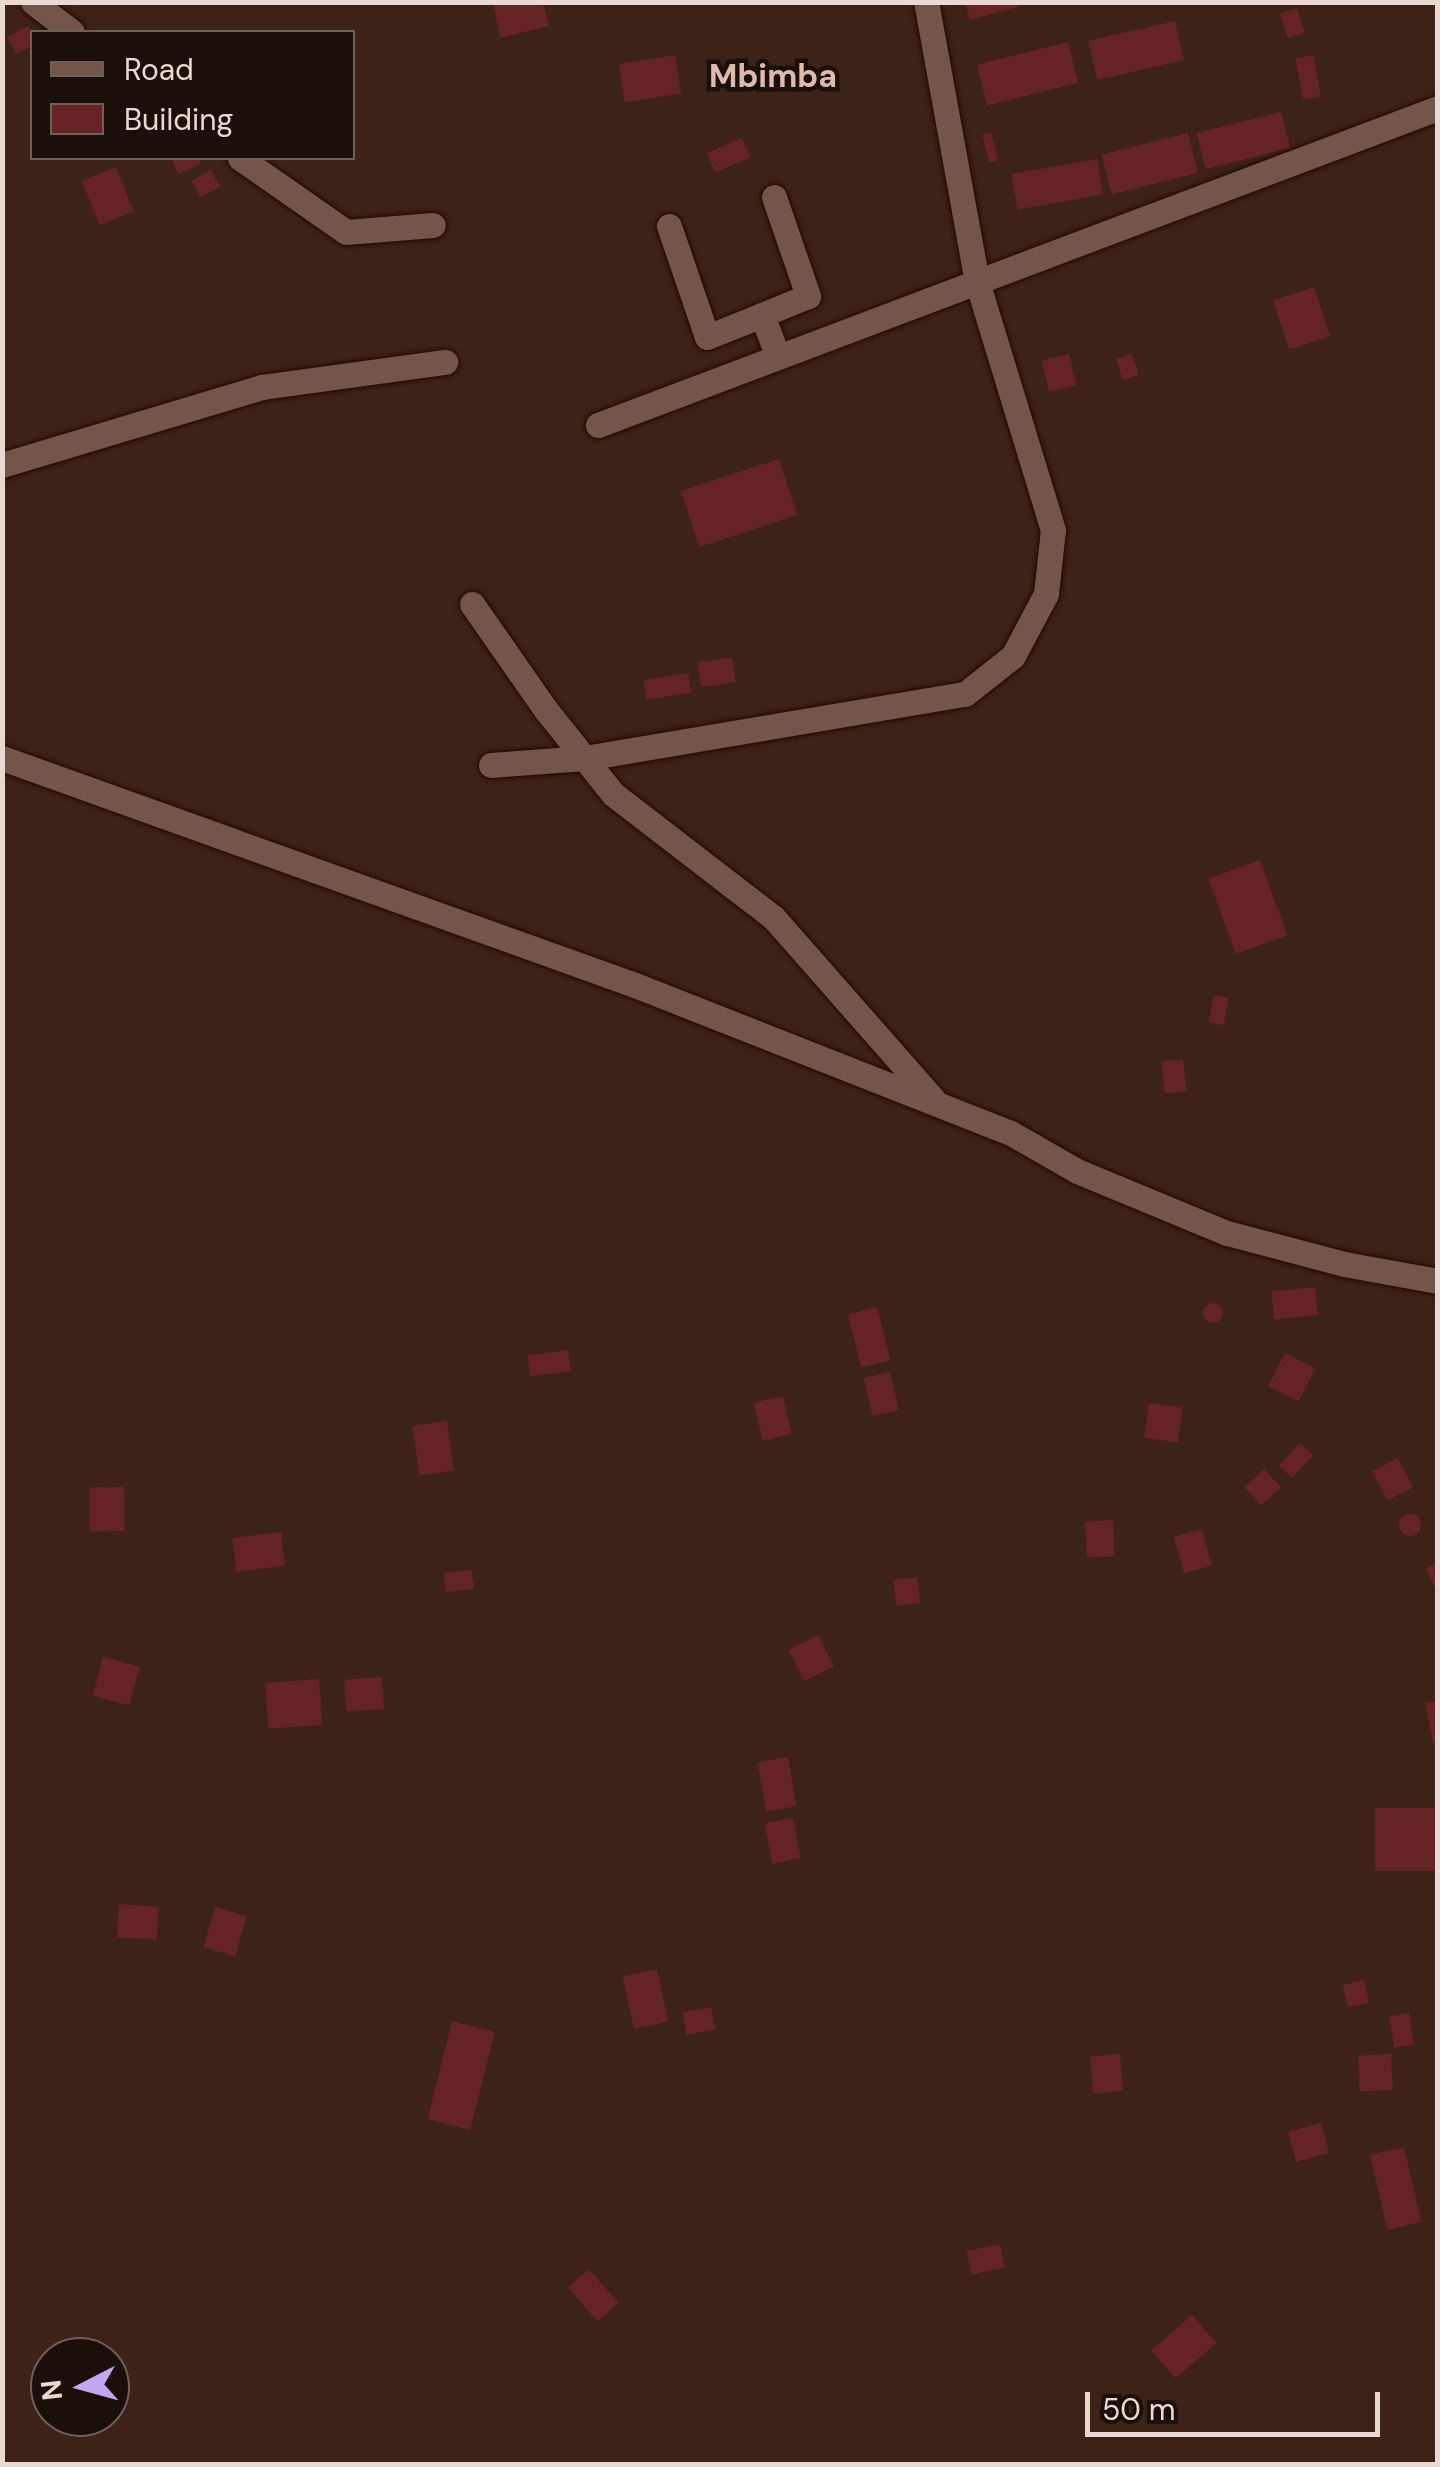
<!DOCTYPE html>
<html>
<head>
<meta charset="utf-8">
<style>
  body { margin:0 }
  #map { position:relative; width:1440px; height:2467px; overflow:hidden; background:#3c2217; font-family:"DM Sans",sans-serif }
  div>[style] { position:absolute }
  .building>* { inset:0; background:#662325; transform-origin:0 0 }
  .round { border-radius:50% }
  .roads { filter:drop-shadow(0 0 2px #220a03) drop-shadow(0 0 2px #220a03) }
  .minor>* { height:25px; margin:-12.5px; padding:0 12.5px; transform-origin:12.5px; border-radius:12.5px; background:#745549 }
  span { translate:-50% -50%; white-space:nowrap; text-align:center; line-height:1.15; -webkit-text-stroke:9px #1b0f0a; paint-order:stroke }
  .neighbourhood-label { font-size:32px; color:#debaad; font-weight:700 }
  .frame { position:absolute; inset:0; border:5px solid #ebd8d1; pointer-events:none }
  .legend { position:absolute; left:30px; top:30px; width:325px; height:130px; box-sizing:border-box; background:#1b0f0a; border:2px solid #6e5f5a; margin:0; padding:12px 18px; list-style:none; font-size:30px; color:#ebd8d1 }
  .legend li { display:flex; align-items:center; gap:20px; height:50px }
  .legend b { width:50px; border:2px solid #6e5f5a }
  .north { position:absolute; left:30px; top:2337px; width:100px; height:100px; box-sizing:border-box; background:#1b0f0a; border:2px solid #6e5f5a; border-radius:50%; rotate:264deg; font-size:28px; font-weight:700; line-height:40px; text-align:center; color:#ebd8d1 }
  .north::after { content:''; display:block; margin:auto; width:35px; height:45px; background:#c4a7f1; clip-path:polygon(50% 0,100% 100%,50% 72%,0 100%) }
  .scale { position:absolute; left:1085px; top:2392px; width:295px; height:45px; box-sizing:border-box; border:5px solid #ebd8d1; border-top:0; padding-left:12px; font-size:30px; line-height:35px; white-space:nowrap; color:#ebd8d1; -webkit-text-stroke:8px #1b0f0a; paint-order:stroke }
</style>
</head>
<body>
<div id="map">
  <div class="building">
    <i style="clip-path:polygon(543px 2px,549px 26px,500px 38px,493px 3px)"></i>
    <i style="clip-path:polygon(965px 2px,1016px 2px,1018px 7px,970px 20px)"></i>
    <i style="left:1297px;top:8px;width:26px;height:18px;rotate:72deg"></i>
    <i style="left:1175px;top:21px;width:40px;height:89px;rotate:77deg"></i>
    <i style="clip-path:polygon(29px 26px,32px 46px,16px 54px,7px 37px)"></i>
    <i style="left:1068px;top:42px;width:42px;height:94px;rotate:76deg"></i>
    <i style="left:675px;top:55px;width:39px;height:57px;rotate:81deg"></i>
    <i style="left:1313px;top:55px;width:42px;height:18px;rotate:79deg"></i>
    <i style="left:1281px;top:112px;width:37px;height:87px;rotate:76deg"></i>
    <i style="left:991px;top:132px;width:29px;height:9px;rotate:76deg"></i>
    <i style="left:1188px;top:133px;width:41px;height:89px;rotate:76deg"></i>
    <i style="left:742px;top:138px;width:21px;height:38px;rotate:67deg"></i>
    <i style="clip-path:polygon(172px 158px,198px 158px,201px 164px,178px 174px)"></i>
    <i style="left:1097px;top:159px;width:36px;height:87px;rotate:80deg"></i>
    <i style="left:116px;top:167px;width:48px;height:37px;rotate:68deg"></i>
    <i style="left:211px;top:170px;width:19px;height:22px;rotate:62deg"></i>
    <i style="left:1314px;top:287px;width:52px;height:43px;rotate:72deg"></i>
    <i style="left:1069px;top:354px;width:32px;height:28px;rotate:77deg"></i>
    <i style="left:1132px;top:354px;width:22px;height:17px;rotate:72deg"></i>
    <i style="left:779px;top:459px;width:59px;height:103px;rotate:72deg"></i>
    <i style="left:732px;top:657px;width:25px;height:35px;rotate:81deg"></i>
    <i style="left:688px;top:673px;width:20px;height:45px;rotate:81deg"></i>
    <i style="left:1260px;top:860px;width:80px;height:55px;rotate:70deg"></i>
    <i style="left:1214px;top:995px;width:15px;height:28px;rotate:11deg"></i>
    <i style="left:1183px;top:1059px;width:32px;height:22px;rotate:83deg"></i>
    <i style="left:1315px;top:1287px;width:28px;height:44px;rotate:84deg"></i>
    <i class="round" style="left:1203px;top:1303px;width:20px;height:20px"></i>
    <i style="left:877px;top:1307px;width:55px;height:30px;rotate:76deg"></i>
    <i style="left:568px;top:1350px;width:21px;height:41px;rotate:82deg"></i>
    <i style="left:1285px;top:1353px;width:34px;height:37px;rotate:27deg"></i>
    <i style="left:890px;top:1372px;width:39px;height:27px;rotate:77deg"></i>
    <i style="left:783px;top:1396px;width:39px;height:30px;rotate:77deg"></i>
    <i style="left:1149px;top:1403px;width:34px;height:35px;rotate:8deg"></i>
    <i style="left:447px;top:1421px;width:50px;height:35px;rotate:82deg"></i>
    <i style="left:1300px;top:1443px;width:18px;height:31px;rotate:43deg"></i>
    <i style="left:1398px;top:1458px;width:33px;height:29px;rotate:63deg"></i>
    <i style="left:1264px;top:1469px;width:25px;height:27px;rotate:47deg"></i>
    <i style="left:124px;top:1487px;width:44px;height:35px;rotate:89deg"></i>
    <i class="round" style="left:1399px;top:1514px;width:22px;height:22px"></i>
    <i style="left:1113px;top:1520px;width:36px;height:28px;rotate:87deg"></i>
    <i style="left:1202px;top:1529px;width:38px;height:29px;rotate:75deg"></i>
    <i style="left:281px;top:1532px;width:34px;height:49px;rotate:83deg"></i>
    <i style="clip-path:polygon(1438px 1563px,1438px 1595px,1426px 1568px)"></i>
    <i style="left:472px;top:1570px;width:19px;height:28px;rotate:84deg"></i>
    <i style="left:917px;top:1577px;width:26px;height:24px;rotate:83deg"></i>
    <i style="left:818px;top:1635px;width:35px;height:33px;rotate:63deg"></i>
    <i style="left:103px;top:1657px;width:38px;height:40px;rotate:15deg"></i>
    <i style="left:382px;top:1677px;width:32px;height:38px;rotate:86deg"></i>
    <i style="left:319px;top:1679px;width:46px;height:54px;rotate:86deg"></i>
    <i style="clip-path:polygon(1438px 1701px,1438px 1742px,1433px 1743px,1425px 1703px)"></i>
    <i style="left:788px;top:1757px;width:50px;height:31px;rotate:80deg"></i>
    <i style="left:1438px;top:1808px;width:63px;height:63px;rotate:90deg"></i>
    <i style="left:793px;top:1818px;width:41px;height:29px;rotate:79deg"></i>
    <i style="left:119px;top:1904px;width:40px;height:33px;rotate:4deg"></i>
    <i style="left:215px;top:1907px;width:33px;height:42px;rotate:16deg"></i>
    <i style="left:657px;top:1969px;width:54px;height:35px;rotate:78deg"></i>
    <i style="left:1364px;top:1980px;width:23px;height:22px;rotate:77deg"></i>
    <i style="left:711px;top:2007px;width:23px;height:29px;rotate:80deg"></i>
    <i style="left:1409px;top:2013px;width:32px;height:20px;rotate:81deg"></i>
    <i style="left:452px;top:2021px;width:44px;height:101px;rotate:14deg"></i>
    <i style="left:1120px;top:2054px;width:37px;height:30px;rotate:85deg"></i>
    <i style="left:1391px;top:2054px;width:36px;height:33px;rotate:87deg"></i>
    <i style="left:1321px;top:2123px;width:31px;height:34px;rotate:75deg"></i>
    <i style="left:1404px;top:2147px;width:77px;height:35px;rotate:77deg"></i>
    <i style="left:1000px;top:2244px;width:24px;height:34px;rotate:78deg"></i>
    <i style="left:589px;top:2269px;width:45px;height:28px;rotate:49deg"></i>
    <i style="left:1192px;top:2315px;width:37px;height:54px;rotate:49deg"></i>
  </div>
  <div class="roads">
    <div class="minor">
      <i style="left:33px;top:2px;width:49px;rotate:37.6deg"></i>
      <i style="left:240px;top:158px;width:129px;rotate:34.9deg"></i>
      <i style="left:346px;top:232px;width:87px;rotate:-4.6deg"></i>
      <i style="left:774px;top:197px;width:105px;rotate:71deg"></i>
      <i style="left:808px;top:296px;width:50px;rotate:157.6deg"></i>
      <i style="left:762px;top:315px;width:45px;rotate:69.1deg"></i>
      <i style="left:669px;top:226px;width:117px;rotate:71.1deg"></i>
      <i style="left:707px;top:337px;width:59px;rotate:-21.8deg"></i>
      <i style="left:598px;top:425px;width:898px;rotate:-20.68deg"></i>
      <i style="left:2px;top:465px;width:271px;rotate:-16.7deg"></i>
      <i style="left:262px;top:387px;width:185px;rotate:-7.8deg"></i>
      <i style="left:472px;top:604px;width:129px;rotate:55.1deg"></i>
      <i style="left:546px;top:710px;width:107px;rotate:51.4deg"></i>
      <i style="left:613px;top:794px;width:202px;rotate:37.6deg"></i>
      <i style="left:773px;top:917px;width:244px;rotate:48.7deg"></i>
      <i style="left:2px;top:758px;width:672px;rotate:19.73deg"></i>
      <i style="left:635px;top:985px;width:402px;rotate:21.5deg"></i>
      <i style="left:1009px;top:1132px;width:78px;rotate:29.8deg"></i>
      <i style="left:1077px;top:1171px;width:162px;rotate:22.5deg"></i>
      <i style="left:1227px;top:1233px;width:121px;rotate:14.8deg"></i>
      <i style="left:1344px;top:1264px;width:96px;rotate:10.3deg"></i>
      <i style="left:491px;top:765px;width:94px;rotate:-4.3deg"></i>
      <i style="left:585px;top:758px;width:385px;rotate:-9.6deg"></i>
      <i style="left:965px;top:694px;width:61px;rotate:-38.4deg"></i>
      <i style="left:1013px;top:656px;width:70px;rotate:-62deg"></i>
      <i style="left:1046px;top:594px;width:64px;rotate:-83.8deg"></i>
      <i style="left:1053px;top:530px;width:259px;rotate:-107deg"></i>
      <i style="left:977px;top:282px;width:285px;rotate:-100.3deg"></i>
    </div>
  </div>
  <div class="neighbourhood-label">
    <span style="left:773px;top:76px">Mbimba</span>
  </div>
  <div class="frame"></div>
  <ul class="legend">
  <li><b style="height:12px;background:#745549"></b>Road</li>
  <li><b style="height:28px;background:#662325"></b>Building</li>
  </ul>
  <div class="north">N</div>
  <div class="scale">50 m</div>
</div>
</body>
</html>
